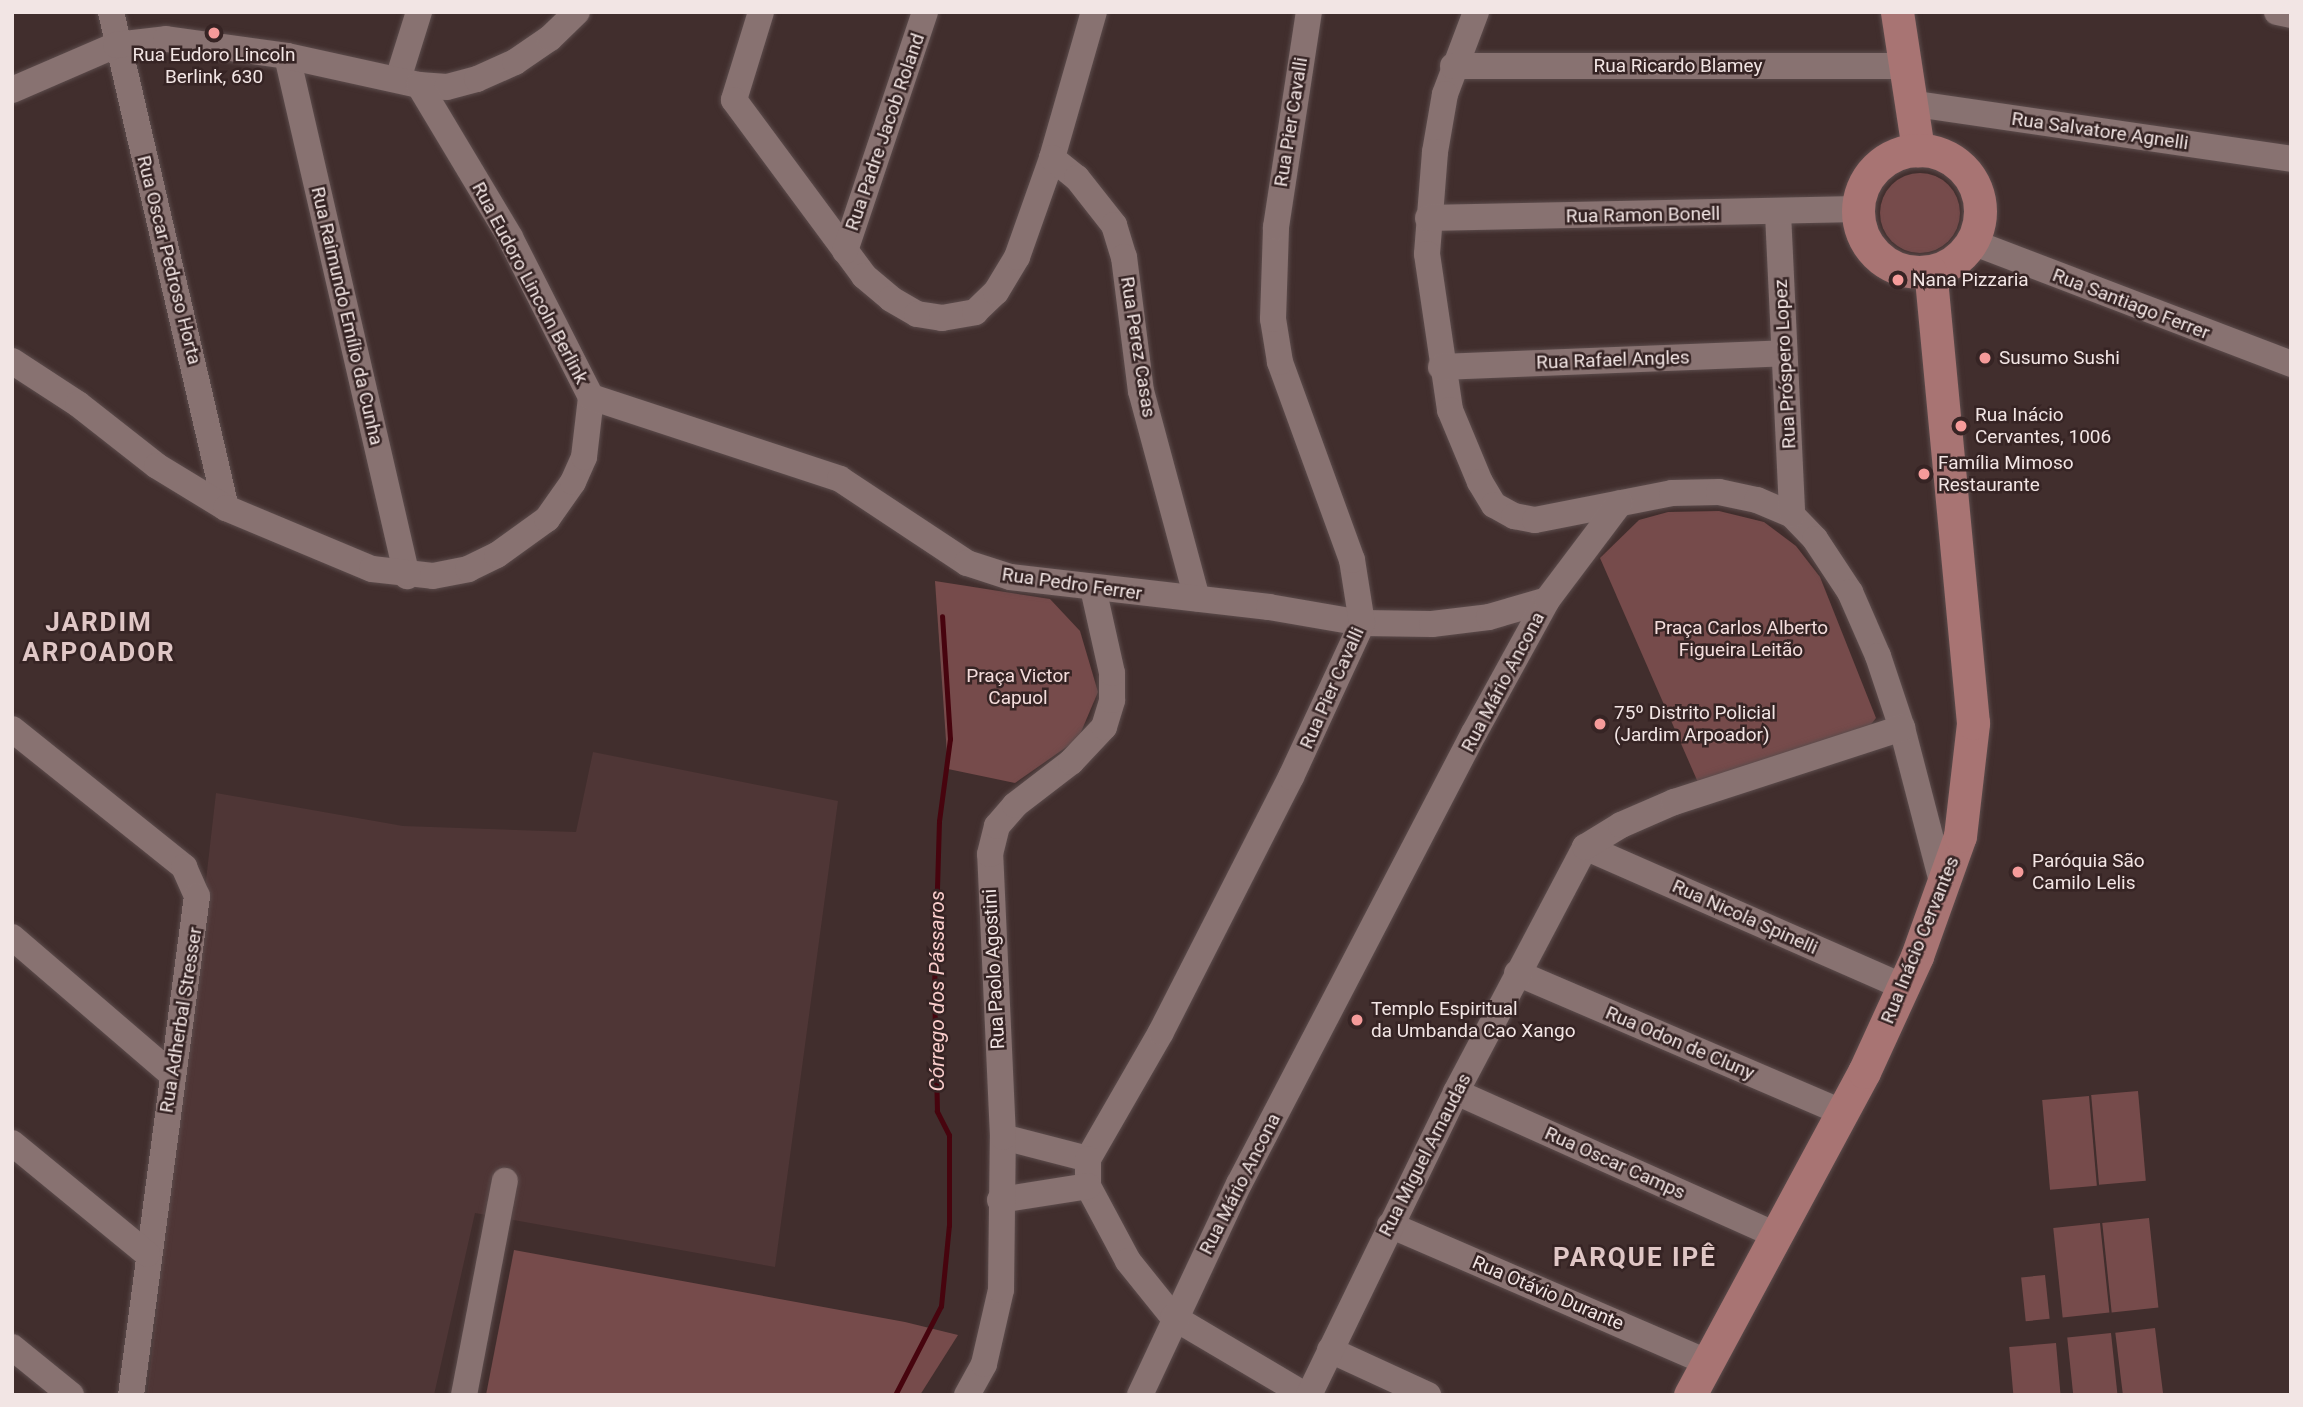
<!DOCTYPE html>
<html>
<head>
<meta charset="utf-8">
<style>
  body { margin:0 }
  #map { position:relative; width:2303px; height:1407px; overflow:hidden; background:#412e2d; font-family:Roboto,sans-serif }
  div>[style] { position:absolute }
  .built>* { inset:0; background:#4f3636 }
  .green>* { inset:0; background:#764b4b; transform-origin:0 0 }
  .round { border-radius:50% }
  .stream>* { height:5px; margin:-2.5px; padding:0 2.5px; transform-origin:2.5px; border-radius:2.5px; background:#47040e }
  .roads { filter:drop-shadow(0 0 2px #5c4c4c) drop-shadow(0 0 2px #5c4c4c) }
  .minor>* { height:26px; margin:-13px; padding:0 13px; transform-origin:13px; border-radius:13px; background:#887271 }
  .major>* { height:33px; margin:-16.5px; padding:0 16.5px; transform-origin:16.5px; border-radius:16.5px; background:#a87473 }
  .major>.ring { margin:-16.5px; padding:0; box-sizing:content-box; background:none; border:33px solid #a87473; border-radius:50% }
  .dots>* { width:19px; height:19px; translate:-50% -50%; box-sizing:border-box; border:4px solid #362424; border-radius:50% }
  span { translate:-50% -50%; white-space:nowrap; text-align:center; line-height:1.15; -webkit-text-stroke:5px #362424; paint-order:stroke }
  .poi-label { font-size:19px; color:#f2e5e4 }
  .left { translate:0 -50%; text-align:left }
  .street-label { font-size:19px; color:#f2e5e4 }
  .park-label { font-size:19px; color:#f4dddc }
  .water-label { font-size:21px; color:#facecc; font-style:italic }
  .district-label { font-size:26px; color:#e0c7c6; font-weight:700; letter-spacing:2px }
  .frame { position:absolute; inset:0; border:14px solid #f2e5e4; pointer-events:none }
</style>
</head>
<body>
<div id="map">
  <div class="built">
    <i style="clip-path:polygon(593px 752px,838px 801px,775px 1267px,475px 1213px,434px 1395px,147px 1395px,216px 793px,403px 826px,576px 832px)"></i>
  </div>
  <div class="green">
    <i class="round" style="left:1880px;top:173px;width:80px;height:80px"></i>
    <i style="clip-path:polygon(1719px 511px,1764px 522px,1796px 546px,1820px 577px,1876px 718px,1865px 732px,1700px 787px,1600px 558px,1639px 520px,1668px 512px)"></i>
    <i style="clip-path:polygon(935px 581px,1050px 599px,1080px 631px,1098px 692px,1078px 739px,1015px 783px,948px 769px)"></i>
    <i style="left:2138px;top:1091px;width:90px;height:47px;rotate:85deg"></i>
    <i style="left:2089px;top:1096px;width:90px;height:47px;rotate:85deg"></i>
    <i style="left:2149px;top:1218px;width:90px;height:47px;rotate:84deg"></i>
    <i style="left:2100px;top:1223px;width:90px;height:47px;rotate:84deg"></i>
    <i style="clip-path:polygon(514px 1250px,905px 1322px,958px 1335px,920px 1395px,486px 1395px)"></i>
    <i style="left:2045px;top:1275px;width:44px;height:24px;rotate:84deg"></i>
    <i style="left:2155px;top:1328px;width:67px;height:40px;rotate:83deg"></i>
    <i style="left:2111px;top:1333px;width:62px;height:44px;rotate:84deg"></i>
    <i style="left:2056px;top:1343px;width:52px;height:47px;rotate:85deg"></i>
  </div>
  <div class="stream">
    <i style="left:895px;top:1395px;width:100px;rotate:-62.7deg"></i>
    <i style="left:941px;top:1306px;width:81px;rotate:-84.4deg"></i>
    <i style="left:949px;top:1225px;width:90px;rotate:-90deg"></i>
    <i style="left:949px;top:1135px;width:27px;rotate:-117deg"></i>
    <i style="left:937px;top:1111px;width:122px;rotate:-91.4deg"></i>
    <i style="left:934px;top:989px;width:168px;rotate:-88.3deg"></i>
    <i style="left:939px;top:821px;width:83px;rotate:-82.4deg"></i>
    <i style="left:950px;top:739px;width:123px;rotate:-93.7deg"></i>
  </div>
  <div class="roads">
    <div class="minor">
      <i style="left:111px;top:12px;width:509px;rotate:76.95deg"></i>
      <i style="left:761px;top:12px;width:92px;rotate:107.1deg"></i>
      <i style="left:734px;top:100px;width:219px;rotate:53.5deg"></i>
      <i style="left:864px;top:276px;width:35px;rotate:40deg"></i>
      <i style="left:891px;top:299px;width:30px;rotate:30deg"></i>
      <i style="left:917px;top:314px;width:25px;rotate:9deg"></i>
      <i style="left:942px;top:318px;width:34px;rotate:-10deg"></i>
      <i style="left:975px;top:312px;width:29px;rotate:-44deg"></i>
      <i style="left:996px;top:292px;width:41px;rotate:-59deg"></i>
      <i style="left:1017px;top:257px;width:105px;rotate:-70.5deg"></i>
      <i style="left:1052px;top:158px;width:152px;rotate:-74deg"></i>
      <i style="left:1476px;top:12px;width:88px;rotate:110.7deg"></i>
      <i style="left:1445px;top:94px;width:59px;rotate:99.8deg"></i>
      <i style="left:1435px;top:152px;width:102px;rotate:94.5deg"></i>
      <i style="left:1427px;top:254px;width:158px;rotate:81.6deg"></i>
      <i style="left:1450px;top:410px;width:78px;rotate:67.4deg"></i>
      <i style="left:1480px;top:482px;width:27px;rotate:59deg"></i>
      <i style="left:1494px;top:505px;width:23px;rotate:29deg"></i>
      <i style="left:1514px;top:516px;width:21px;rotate:11deg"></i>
      <i style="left:1535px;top:520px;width:140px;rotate:-11.1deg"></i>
      <i style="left:1672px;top:493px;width:47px;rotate:-1.2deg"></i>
      <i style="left:1719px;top:492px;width:39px;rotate:12deg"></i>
      <i style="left:1757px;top:500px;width:38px;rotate:23deg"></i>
      <i style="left:1792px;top:515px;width:33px;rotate:46deg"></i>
      <i style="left:1815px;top:539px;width:64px;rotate:56.6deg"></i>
      <i style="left:1850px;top:592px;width:70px;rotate:66.4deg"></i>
      <i style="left:1878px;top:656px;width:76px;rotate:71.6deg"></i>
      <i style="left:1902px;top:728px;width:166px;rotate:75.4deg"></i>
      <i style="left:2277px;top:12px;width:14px;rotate:12deg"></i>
      <i style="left:287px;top:56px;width:534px;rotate:77.01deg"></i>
      <i style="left:1453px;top:66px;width:450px"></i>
      <i style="left:398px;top:79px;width:70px;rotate:-72.6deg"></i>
      <i style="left:12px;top:90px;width:113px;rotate:-23.4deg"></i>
      <i style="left:116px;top:45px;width:50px;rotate:-6.8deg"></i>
      <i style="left:166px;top:39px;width:122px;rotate:8deg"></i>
      <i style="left:287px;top:56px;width:135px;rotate:12.4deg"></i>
      <i style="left:419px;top:85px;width:28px;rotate:4deg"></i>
      <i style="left:447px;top:87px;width:31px;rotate:-15deg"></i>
      <i style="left:477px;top:79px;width:42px;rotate:-24.1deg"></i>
      <i style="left:515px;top:62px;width:42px;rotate:-34.4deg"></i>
      <i style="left:550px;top:38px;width:37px;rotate:-44deg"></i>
      <i style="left:1909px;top:103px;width:386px;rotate:8.3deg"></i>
      <i style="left:1052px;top:158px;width:32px;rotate:39deg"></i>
      <i style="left:1077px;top:178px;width:60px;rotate:51.8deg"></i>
      <i style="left:1114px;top:225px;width:34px;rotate:73deg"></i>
      <i style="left:1124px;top:257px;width:135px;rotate:82.8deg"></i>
      <i style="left:1141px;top:391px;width:215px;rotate:74.9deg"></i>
      <i style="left:1778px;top:213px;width:302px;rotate:87.3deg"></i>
      <i style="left:1428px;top:218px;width:429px;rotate:-1.2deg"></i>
      <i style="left:1972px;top:242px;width:342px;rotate:20.9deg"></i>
      <i style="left:845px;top:251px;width:252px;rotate:-71.5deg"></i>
      <i style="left:12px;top:361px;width:79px;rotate:33.1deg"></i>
      <i style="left:78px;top:404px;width:100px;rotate:38.1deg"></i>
      <i style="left:157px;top:466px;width:81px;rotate:31.3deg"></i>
      <i style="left:226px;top:508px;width:158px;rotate:22.7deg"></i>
      <i style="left:372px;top:569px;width:61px;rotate:6.5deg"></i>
      <i style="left:433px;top:576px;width:36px;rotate:-11deg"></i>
      <i style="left:468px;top:569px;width:32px;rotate:-26deg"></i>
      <i style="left:497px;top:555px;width:62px;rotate:-35.8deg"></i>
      <i style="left:547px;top:519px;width:45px;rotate:-54.9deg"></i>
      <i style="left:573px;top:482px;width:27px;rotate:-66deg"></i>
      <i style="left:584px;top:457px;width:60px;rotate:-83.3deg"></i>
      <i style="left:591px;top:397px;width:179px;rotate:-116.9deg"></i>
      <i style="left:510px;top:237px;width:177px;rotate:-120.9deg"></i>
      <i style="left:1441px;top:367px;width:343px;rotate:-2.3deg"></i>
      <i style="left:591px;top:397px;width:262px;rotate:18.2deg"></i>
      <i style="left:840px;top:479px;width:152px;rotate:33.5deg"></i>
      <i style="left:967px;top:563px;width:45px;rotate:18deg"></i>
      <i style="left:1010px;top:577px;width:261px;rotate:6.6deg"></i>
      <i style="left:1269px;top:607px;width:94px;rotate:9.8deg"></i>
      <i style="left:1362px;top:623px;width:70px;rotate:0.8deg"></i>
      <i style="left:1432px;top:624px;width:57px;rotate:-7deg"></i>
      <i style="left:1489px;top:617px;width:60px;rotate:-16.3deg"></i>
      <i style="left:12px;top:729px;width:221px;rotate:38.7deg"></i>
      <i style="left:184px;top:867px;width:32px;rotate:66deg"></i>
      <i style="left:197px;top:896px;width:503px;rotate:97.53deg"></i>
      <i style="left:1585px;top:847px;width:348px;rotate:23.7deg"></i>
      <i style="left:12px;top:937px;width:210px;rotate:40.7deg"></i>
      <i style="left:1517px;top:973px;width:356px;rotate:23.2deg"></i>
      <i style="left:1456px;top:1092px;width:347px;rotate:24.1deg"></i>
      <i style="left:1003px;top:1137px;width:88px;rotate:14.5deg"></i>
      <i style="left:12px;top:1143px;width:175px;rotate:39.4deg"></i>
      <i style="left:1088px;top:1159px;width:146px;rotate:-60.1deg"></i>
      <i style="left:1161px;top:1032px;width:286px;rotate:-63deg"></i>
      <i style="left:1291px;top:777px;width:170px;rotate:-65.2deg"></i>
      <i style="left:1362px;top:623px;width:64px;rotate:-99deg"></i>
      <i style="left:1352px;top:560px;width:211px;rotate:-110deg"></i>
      <i style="left:1280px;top:362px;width:44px;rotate:-99.2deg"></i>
      <i style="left:1273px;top:319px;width:92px;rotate:-88.1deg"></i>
      <i style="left:1276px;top:227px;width:218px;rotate:-81.3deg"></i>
      <i style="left:1088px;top:1159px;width:27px;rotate:90deg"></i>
      <i style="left:1088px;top:1186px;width:85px;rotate:61.9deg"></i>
      <i style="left:1128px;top:1261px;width:72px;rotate:51.2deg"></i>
      <i style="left:1173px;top:1317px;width:153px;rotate:30.6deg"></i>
      <i style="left:1000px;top:1200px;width:89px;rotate:-9deg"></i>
      <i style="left:1390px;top:1225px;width:345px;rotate:23.4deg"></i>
      <i style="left:12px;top:1347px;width:76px;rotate:39.1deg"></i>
      <i style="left:1330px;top:1350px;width:108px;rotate:24.7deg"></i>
      <i style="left:464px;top:1395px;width:218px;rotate:-79.2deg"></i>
      <i style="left:967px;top:1395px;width:35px;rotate:-61deg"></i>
      <i style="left:984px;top:1364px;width:76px;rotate:-77.1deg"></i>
      <i style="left:1001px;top:1290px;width:153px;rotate:-89.3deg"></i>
      <i style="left:1003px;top:1137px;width:283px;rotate:-92.6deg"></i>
      <i style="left:990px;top:854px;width:29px;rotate:-76deg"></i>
      <i style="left:997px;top:826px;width:28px;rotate:-49deg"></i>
      <i style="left:1015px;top:805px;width:71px;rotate:-37.5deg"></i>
      <i style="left:1071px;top:762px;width:48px;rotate:-46.7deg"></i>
      <i style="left:1104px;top:727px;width:28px;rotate:-73deg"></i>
      <i style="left:1112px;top:700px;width:27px;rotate:-90deg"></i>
      <i style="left:1112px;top:673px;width:87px;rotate:-102.6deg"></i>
      <i style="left:1140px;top:1395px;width:233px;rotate:-64.9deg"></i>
      <i style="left:1239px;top:1184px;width:509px;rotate:-62.48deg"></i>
      <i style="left:1474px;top:733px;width:152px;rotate:-61.2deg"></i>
      <i style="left:1547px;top:600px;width:121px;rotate:-53deg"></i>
      <i style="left:1309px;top:1395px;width:337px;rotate:-64.1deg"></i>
      <i style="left:1456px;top:1092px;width:277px;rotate:-62.2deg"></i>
      <i style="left:1585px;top:847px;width:42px;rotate:-31.4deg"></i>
      <i style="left:1621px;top:825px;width:58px;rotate:-23.5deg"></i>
      <i style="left:1674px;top:802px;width:240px;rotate:-18deg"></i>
    </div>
    <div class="major">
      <i style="left:1897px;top:12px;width:140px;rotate:81.3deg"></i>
      <i class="ring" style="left:1858px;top:150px;width:89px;height:89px"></i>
      <i style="left:1690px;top:1395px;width:367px;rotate:-61.7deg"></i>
      <i style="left:1864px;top:1072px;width:128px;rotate:-65.4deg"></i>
      <i style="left:1917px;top:956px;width:127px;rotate:-70.3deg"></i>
      <i style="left:1960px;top:836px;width:114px;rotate:-83.4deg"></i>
      <i style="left:1973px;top:723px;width:453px;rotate:-95.4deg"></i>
    </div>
  </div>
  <div class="dots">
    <i style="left:214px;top:33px;background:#f59b9a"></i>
    <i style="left:1898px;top:280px;background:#f59b9a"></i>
    <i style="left:1985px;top:358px;background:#f59b9a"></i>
    <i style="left:1961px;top:426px;background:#f59b9a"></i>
    <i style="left:1924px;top:474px;background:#f59b9a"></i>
    <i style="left:1600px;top:724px;background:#f59b9a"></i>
    <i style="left:2018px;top:872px;background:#f59b9a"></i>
    <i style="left:1357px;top:1020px;background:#f59b9a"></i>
  </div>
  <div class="poi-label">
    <span style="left:214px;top:66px">Rua Eudoro Lincoln<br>Berlink, 630</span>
    <span class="left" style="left:1912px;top:280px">Nana Pizzaria</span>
    <span class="left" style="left:1999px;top:358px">Susumo Sushi</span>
    <span class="left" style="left:1975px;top:426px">Rua Inácio<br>Cervantes, 1006</span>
    <span class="left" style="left:1938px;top:474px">Família Mimoso<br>Restaurante</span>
    <span class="left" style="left:1614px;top:724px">75º Distrito Policial<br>(Jardim Arpoador)</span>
    <span class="left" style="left:2032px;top:872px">Paróquia São<br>Camilo Lelis</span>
    <span class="left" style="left:1371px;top:1020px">Templo Espiritual<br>da Umbanda Cao Xango</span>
  </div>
  <div class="street-label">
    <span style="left:1678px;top:66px">Rua Ricardo Blamey</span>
    <span style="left:1291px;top:122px;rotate:-81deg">Rua Pier Cavalli</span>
    <span style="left:2100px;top:131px;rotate:8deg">Rua Salvatore Agnelli</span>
    <span style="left:885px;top:132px;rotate:-71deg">Rua Padre Jacob Roland</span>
    <span style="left:1643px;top:215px;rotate:-1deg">Rua Ramon Bonell</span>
    <span style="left:169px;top:260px;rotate:76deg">Rua Oscar Pedroso Horta</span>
    <span style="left:530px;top:283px;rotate:62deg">Rua Eudoro Lincoln Berlink</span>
    <span style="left:2131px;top:304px;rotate:21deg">Rua Santiago Ferrer</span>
    <span style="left:347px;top:316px;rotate:77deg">Rua Raimundo Emílio da Cunha</span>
    <span style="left:1138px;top:347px;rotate:81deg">Rua Perez Casas</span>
    <span style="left:1613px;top:360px;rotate:-2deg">Rua Rafael Angles</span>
    <span style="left:1785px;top:364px;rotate:-93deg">Rua Próspero Lopez</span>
    <span style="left:1072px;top:584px;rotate:8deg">Rua Pedro Ferrer</span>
    <span style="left:1503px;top:682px;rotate:-62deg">Rua Mário Ancona</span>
    <span style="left:1332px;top:688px;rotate:-66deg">Rua Pier Cavalli</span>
    <span style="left:1745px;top:917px;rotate:24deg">Rua Nicola Spinelli</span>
    <span style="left:1920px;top:940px;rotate:-68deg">Rua Inácio Cervantes</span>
    <span style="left:994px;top:969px;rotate:-93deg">Rua Paolo Agostini</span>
    <span style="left:181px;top:1020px;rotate:-81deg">Rua Adherbal Stresser</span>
    <span style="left:1680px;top:1043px;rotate:23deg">Rua Odon de Cluny</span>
    <span style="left:1425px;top:1155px;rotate:-63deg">Rua Miguel Arnaudas</span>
    <span style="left:1615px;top:1163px;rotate:24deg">Rua Oscar Camps</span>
    <span style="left:1240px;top:1184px;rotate:-63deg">Rua Mário Ancona</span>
    <span style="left:1548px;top:1293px;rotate:23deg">Rua Otávio Durante</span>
  </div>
  <div class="park-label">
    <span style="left:1741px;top:639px">Praça Carlos Alberto<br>Figueira Leitão</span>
    <span style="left:1018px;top:687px">Praça Victor<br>Capuol</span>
  </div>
  <div class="water-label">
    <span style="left:937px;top:991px;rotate:-90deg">Córrego dos Pássaros</span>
  </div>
  <div class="district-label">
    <span style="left:99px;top:638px">JARDIM<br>ARPOADOR</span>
    <span style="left:1635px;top:1258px">PARQUE IPÊ</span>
  </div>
  <div class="frame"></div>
</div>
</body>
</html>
